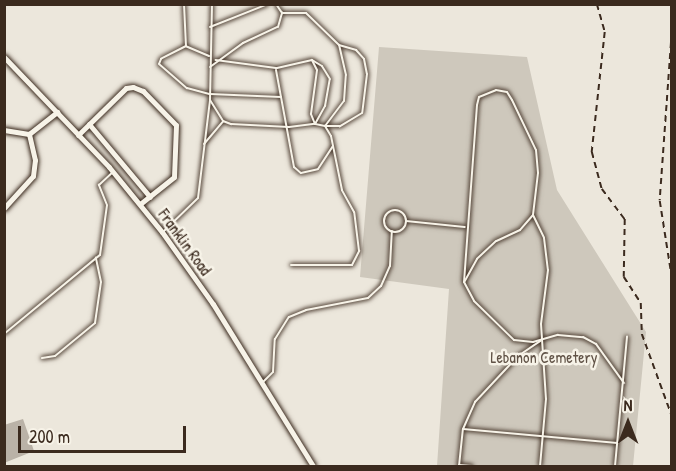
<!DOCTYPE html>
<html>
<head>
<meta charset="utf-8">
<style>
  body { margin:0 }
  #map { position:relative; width:676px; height:471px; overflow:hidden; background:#ece7dc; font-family:"Patrick Hand",sans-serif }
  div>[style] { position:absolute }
  .green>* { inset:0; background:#cec8bc }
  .building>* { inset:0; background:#bab2a7 }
  .path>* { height:1.5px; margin-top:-0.75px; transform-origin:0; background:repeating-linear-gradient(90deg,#3b2a1e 0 6px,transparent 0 10.5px) }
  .roads { filter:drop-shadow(0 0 2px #3b2a1e) drop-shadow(0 0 2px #3b2a1e) }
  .lane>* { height:2px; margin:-1px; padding:0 1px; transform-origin:1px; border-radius:1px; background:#f7f3e8 }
  .lane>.ring { margin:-1px; padding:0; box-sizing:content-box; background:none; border:2px solid #f7f3e8; border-radius:50% }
  .street>* { height:5px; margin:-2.5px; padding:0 2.5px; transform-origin:2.5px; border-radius:2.5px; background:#f7f3e8 }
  span { translate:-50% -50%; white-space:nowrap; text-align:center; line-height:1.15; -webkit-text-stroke:5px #f7f3e8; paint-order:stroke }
  .street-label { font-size:16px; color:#3b2a1e }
  .park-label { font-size:16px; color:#605246 }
  .frame { position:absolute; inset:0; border:6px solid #3b2a1e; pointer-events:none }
  .north { position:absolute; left:598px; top:393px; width:60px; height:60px; -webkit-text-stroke:4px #f7f3e8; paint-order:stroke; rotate:0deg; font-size:16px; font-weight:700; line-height:24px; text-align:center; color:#3b2a1e }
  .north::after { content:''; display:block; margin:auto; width:21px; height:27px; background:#3b2a1e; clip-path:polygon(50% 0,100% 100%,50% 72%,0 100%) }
  .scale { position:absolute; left:18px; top:426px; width:168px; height:27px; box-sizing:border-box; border:3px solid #3b2a1e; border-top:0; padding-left:8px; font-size:18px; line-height:21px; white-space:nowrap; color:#3b2a1e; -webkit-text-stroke:4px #f7f3e8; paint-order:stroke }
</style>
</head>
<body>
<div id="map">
  <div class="green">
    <i style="clip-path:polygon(379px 47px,527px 57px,557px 190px,646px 332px,633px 466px,437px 466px,449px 289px,360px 277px)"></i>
  </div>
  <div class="building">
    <i style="clip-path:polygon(23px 419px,34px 451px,4px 463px,4px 425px)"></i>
  </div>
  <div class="path">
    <i style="left:597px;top:4px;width:29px;rotate:74deg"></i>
    <i style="left:605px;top:32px;width:121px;rotate:96.2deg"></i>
    <i style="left:592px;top:152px;width:38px;rotate:75deg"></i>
    <i style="left:602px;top:189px;width:38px;rotate:53deg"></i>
    <i style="left:625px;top:219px;width:58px;rotate:91deg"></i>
    <i style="left:624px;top:277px;width:31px;rotate:57deg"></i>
    <i style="left:641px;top:303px;width:31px;rotate:88deg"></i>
    <i style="left:642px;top:334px;width:87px;rotate:69.9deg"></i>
    <i style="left:672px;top:32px;width:169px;rotate:94.1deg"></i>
    <i style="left:660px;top:201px;width:78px;rotate:81.1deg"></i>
  </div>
  <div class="roads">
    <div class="lane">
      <i style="left:184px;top:4px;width:42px;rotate:87.3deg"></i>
      <i style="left:276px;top:4px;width:11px;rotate:56deg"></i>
      <i style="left:282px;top:13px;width:24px"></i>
      <i style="left:306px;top:13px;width:46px;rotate:44.1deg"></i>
      <i style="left:339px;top:45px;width:18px;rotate:16deg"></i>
      <i style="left:356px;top:50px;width:12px;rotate:48deg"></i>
      <i style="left:364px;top:59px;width:15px;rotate:79deg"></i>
      <i style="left:367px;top:74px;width:39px;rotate:97deg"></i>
      <i style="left:362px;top:113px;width:26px;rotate:149deg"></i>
      <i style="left:340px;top:126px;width:15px;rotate:180deg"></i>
      <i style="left:210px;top:27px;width:62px;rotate:-21.6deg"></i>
      <i style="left:209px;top:56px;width:25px;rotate:-157deg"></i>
      <i style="left:186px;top:46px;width:28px;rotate:153deg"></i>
      <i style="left:161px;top:59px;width:5px;rotate:112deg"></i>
      <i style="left:159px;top:64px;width:37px;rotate:41deg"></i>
      <i style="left:187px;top:88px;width:24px;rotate:15deg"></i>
      <i style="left:210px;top:94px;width:71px;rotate:2.4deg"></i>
      <i style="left:210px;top:67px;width:41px;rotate:-36deg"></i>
      <i style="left:243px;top:43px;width:38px;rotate:-25deg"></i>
      <i style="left:278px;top:27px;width:15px;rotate:-74deg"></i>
      <i style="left:276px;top:70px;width:99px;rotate:79.5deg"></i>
      <i style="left:294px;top:167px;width:9px;rotate:41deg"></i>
      <i style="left:301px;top:173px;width:17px;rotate:-13deg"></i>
      <i style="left:318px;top:169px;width:27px;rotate:-57deg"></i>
      <i style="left:210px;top:100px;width:25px;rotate:58deg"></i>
      <i style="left:223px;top:121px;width:9px;rotate:21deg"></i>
      <i style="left:231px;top:124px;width:58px;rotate:3deg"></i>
      <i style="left:289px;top:127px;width:26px;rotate:-7deg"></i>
      <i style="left:315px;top:124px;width:21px;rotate:-61deg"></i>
      <i style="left:325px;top:106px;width:27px;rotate:-80deg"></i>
      <i style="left:330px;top:79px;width:15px;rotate:-122deg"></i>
      <i style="left:322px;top:66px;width:12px;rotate:-149deg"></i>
      <i style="left:312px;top:60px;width:37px;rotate:167deg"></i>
      <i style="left:276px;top:68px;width:61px;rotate:-172.4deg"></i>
      <i style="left:325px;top:126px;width:31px;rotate:-53deg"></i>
      <i style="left:344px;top:101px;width:26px;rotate:-86deg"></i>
      <i style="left:346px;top:75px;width:31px;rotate:-103deg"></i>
      <i style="left:204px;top:144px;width:30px;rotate:-50deg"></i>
      <i class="ring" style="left:384px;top:210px;width:20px;height:20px"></i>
      <i style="left:533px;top:215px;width:25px;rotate:64deg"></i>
      <i style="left:544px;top:238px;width:32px;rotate:83deg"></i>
      <i style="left:548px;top:270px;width:54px;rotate:97.4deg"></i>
      <i style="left:541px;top:324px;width:75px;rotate:86.2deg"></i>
      <i style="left:546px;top:399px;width:67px;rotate:95.1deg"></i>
      <i style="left:406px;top:221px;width:59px;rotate:5.8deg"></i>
      <i style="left:164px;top:231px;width:47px;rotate:-44.1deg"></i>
      <i style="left:198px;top:198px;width:99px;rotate:-83deg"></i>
      <i style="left:210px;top:100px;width:96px;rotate:-88.8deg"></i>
      <i style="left:291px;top:265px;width:61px"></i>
      <i style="left:352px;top:265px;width:16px;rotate:-63deg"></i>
      <i style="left:359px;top:251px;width:39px;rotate:-97deg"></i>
      <i style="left:354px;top:212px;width:25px;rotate:-119deg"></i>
      <i style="left:342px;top:190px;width:55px;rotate:-101.5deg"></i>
      <i style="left:331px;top:136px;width:12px;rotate:-121deg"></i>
      <i style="left:325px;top:126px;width:10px;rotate:-169deg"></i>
      <i style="left:315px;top:124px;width:11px;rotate:-112deg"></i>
      <i style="left:311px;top:114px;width:44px;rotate:-82.2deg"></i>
      <i style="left:317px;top:70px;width:11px;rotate:-117deg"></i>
      <i style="left:464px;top:282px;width:177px;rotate:-85.8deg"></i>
      <i style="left:477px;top:105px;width:8px;rotate:-76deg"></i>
      <i style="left:479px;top:97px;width:18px;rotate:-22deg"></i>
      <i style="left:496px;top:90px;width:11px;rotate:10deg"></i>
      <i style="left:507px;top:92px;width:9px;rotate:58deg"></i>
      <i style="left:512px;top:100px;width:55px;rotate:64.4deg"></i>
      <i style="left:536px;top:150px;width:23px;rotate:85deg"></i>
      <i style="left:538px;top:173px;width:42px;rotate:96.8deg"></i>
      <i style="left:533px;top:215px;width:20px;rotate:131deg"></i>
      <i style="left:520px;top:230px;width:26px;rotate:155deg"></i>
      <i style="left:496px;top:241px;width:26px;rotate:137deg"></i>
      <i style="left:477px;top:259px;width:26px;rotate:119deg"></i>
      <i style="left:464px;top:282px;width:21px;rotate:62deg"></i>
      <i style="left:474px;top:301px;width:56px;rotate:44.3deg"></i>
      <i style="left:514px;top:340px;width:19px;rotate:6deg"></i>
      <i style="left:533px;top:342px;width:26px;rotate:-16deg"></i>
      <i style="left:558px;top:335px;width:25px;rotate:5deg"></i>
      <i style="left:583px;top:337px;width:15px;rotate:28deg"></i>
      <i style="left:596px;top:344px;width:48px;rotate:54.3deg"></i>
      <i style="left:4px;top:334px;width:124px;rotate:-39.5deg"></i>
      <i style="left:100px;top:255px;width:50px;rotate:-82deg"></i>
      <i style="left:107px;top:205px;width:22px;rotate:-112deg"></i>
      <i style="left:99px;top:185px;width:19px;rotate:-43deg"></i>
      <i style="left:42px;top:358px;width:13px;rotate:-9deg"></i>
      <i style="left:55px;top:356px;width:52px;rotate:-39.5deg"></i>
      <i style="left:95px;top:323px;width:41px;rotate:-81.7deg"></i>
      <i style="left:101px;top:282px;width:25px;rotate:-102deg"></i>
      <i style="left:263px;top:382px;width:14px;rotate:-45deg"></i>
      <i style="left:273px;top:372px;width:33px;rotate:-87deg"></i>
      <i style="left:275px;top:339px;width:26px;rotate:-58deg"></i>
      <i style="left:289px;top:317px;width:18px;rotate:-22deg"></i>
      <i style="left:306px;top:310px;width:63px;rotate:-11deg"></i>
      <i style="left:368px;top:298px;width:18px;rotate:-43deg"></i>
      <i style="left:381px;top:286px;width:22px;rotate:-66deg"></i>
      <i style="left:390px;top:266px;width:35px;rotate:-87deg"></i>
      <i style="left:463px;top:429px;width:155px;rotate:5.2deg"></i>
      <i style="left:459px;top:465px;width:13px;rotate:4deg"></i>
      <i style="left:459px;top:466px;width:37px;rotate:-84deg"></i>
      <i style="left:463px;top:429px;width:30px;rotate:-66deg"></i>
      <i style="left:475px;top:402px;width:63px;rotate:-46.9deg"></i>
      <i style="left:518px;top:356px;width:27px;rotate:-34deg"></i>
      <i style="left:615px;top:466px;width:130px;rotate:-84.7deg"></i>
    </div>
    <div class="street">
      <i style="left:4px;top:57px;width:152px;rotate:46.3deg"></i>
      <i style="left:109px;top:167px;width:84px;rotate:50.8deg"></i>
      <i style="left:162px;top:232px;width:88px;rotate:54.7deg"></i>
      <i style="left:213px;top:304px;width:190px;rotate:58.3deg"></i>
      <i style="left:89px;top:124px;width:95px;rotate:50.1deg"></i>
      <i style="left:4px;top:130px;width:25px;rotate:9deg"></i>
      <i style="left:29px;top:134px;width:36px;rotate:-38deg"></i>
      <i style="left:78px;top:135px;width:67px;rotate:-44.4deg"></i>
      <i style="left:126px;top:88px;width:7px;rotate:-8deg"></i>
      <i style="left:133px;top:87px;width:11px;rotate:22deg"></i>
      <i style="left:143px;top:91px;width:47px;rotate:45.9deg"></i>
      <i style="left:176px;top:125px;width:52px;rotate:92.2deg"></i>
      <i style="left:174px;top:177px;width:43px;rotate:141.5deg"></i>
      <i style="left:4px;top:208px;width:43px;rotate:-47.8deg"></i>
      <i style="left:33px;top:176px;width:16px;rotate:-83deg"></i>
      <i style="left:35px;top:160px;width:27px;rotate:-103deg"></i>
    </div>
  </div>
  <div class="street-label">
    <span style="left:185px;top:242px;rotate:54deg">Franklin Road</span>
  </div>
  <div class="park-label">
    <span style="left:544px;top:357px">Lebanon Cemetery</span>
  </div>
  <div class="frame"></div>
  <div class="north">N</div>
  <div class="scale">200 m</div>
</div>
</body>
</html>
